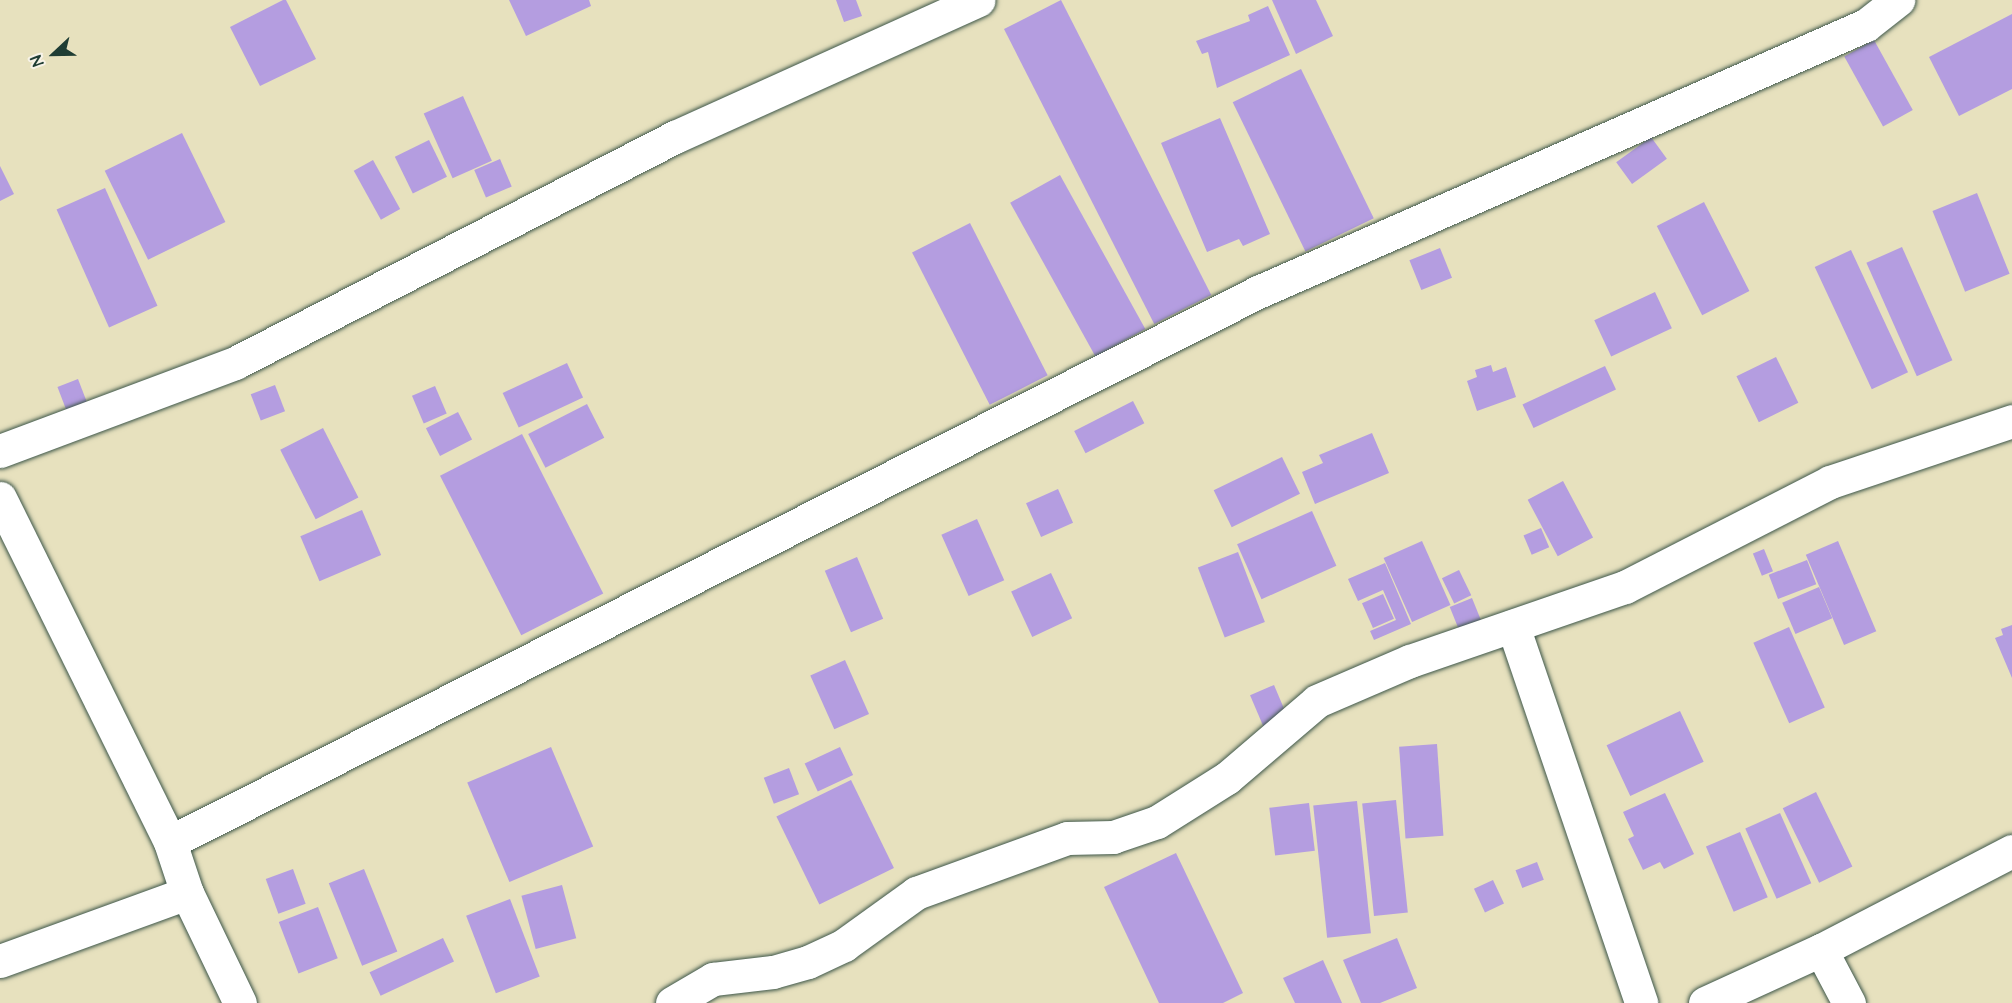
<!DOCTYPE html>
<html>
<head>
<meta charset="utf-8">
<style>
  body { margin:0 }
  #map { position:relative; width:2012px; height:1003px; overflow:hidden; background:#e7e1be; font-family:"Architects Daughter",sans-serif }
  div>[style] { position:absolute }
  .building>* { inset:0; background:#b49de0; transform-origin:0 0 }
  .roads { filter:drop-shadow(0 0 2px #3d5649) drop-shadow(0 0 2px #3d5649) }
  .minor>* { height:33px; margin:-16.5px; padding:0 16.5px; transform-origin:16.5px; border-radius:16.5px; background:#fff }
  span { translate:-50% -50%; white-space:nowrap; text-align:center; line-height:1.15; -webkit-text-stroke:5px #f7f3e8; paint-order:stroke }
  .north { position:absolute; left:24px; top:24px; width:60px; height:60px; -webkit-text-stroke:4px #f7f3e8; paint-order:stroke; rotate:248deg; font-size:16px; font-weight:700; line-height:24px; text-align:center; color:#1f3d34 }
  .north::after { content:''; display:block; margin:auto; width:21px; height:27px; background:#1f3d34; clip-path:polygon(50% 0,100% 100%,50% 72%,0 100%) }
</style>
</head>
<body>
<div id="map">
  <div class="building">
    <i style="clip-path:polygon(283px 0,286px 0,316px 59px,260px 86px,230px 27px)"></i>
    <i style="clip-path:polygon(509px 0,589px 0,591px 6px,526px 36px)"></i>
    <i style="clip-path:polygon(836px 0,856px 0,862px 16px,844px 22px)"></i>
    <i style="left:1061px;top:0;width:331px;height:64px;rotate:63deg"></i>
    <i style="clip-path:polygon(1272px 0,1316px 0,1333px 36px,1296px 54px)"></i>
    <i style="clip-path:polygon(1268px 6px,1290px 55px,1217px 88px,1208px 52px,1202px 54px,1196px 41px,1250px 21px,1248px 15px)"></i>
    <i style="clip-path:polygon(2012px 14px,2012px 89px,1959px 116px,1929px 57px)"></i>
    <i style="left:1874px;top:40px;width:80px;height:34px;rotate:61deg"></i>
    <i style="left:1301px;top:69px;width:166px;height:76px;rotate:64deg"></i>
    <i style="left:463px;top:96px;width:71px;height:43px;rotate:66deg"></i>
    <i style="clip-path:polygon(1220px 118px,1270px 234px,1243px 246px,1239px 239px,1207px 252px,1161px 143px)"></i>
    <i style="left:182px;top:133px;width:99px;height:86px;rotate:64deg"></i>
    <i style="left:1651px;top:137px;width:27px;height:43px;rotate:54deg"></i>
    <i style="left:429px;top:140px;width:41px;height:38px;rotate:64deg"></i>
    <i style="left:500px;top:159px;width:30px;height:28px;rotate:67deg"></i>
    <i style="left:373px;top:160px;width:56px;height:22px;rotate:61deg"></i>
    <i style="clip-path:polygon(0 166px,14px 194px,0 201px)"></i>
    <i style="left:1060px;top:175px;width:176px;height:57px;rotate:61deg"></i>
    <i style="left:105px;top:188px;width:129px;height:53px;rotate:66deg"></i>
    <i style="left:1977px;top:193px;width:87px;height:48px;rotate:68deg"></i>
    <i style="left:1704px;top:202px;width:100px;height:53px;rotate:63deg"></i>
    <i style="left:970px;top:223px;width:171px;height:65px;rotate:63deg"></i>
    <i style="left:1902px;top:247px;width:124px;height:39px;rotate:66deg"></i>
    <i style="left:1440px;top:248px;width:32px;height:33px;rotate:68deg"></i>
    <i style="left:1851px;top:250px;width:135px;height:40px;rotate:65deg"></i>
    <i style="left:1655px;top:292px;width:40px;height:67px;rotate:65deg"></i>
    <i style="left:1776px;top:357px;width:51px;height:44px;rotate:64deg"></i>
    <i style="left:567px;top:363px;width:38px;height:71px;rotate:65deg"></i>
    <i style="clip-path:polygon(1491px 365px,1493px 372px,1506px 367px,1516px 397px,1477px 411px,1467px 381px,1477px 377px,1475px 370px)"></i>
    <i style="left:1605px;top:366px;width:26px;height:91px;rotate:65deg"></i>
    <i style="left:78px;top:379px;width:26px;height:22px;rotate:69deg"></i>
    <i style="left:275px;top:385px;width:28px;height:26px;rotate:69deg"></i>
    <i style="left:435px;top:386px;width:30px;height:25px;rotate:67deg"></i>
    <i style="left:1133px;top:401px;width:25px;height:66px;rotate:63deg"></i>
    <i style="left:587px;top:404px;width:38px;height:66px;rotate:63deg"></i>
    <i style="left:458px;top:412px;width:31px;height:36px;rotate:63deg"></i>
    <i style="left:323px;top:428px;width:78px;height:48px;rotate:63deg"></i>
    <i style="clip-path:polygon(1372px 433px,1389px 473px,1315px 504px,1302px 472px,1323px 463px,1319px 455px)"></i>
    <i style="left:522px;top:434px;width:179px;height:92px;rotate:63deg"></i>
    <i style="left:1282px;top:457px;width:41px;height:76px;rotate:64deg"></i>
    <i style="left:1563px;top:481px;width:64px;height:40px;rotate:62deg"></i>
    <i style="left:1058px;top:489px;width:37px;height:35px;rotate:66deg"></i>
    <i style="left:362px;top:510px;width:49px;height:67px;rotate:67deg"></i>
    <i style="left:1312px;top:511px;width:60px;height:82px;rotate:66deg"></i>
    <i style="left:977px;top:519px;width:67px;height:39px;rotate:66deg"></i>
    <i style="left:1541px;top:528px;width:21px;height:19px;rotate:67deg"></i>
    <i style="left:1422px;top:541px;width:70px;height:42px;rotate:66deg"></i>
    <i style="left:1838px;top:541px;width:98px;height:35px;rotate:67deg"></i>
    <i style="left:1764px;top:549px;width:24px;height:12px;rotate:68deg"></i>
    <i style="left:1238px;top:552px;width:75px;height:43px;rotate:69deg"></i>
    <i style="left:857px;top:557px;width:67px;height:35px;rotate:67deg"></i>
    <i style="left:1807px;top:560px;width:26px;height:41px;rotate:69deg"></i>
    <i style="clip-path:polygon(1385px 563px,1411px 624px,1374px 640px,1370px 631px,1396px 620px,1383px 590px,1358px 601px,1348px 579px)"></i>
    <i style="left:1459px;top:570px;width:28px;height:19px;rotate:64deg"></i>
    <i style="left:1051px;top:573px;width:50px;height:44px;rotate:65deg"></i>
    <i style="left:1819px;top:587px;width:34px;height:40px;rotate:67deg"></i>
    <i style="left:1383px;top:594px;width:27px;height:23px;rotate:66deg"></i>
    <i style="left:1472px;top:598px;width:24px;height:24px;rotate:68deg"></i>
    <i style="clip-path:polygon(2012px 625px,2012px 678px,1995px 638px,2003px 635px,2001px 629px)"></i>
    <i style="left:1789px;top:627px;width:88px;height:39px;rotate:66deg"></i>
    <i style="left:845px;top:660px;width:59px;height:38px;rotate:66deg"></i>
    <i style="left:1274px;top:685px;width:39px;height:26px;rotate:67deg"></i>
    <i style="left:1680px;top:711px;width:56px;height:81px;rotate:65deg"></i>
    <i style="left:1437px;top:744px;width:92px;height:38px;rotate:86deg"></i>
    <i style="left:551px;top:747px;width:108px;height:91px;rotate:67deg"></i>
    <i style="left:840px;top:747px;width:31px;height:39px;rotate:65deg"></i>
    <i style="left:789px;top:768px;width:28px;height:27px;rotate:69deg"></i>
    <i style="left:851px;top:780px;width:98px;height:83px;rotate:64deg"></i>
    <i style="left:1816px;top:792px;width:83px;height:37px;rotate:64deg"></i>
    <i style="clip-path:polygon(1665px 793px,1694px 854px,1664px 869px,1660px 862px,1643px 870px,1628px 839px,1634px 836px,1623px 812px)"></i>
    <i style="left:1396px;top:800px;width:113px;height:34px;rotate:84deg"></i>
    <i style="left:1357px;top:801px;width:133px;height:44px;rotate:84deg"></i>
    <i style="left:1309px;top:803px;width:48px;height:40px;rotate:83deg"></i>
    <i style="left:1780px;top:813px;width:77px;height:38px;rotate:66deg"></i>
    <i style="left:1740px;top:832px;width:71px;height:37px;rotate:67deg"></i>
    <i style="clip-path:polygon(1176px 853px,1243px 993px,1223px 1003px,1159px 1003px,1104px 887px)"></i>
    <i style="left:1537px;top:862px;width:19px;height:23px;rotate:69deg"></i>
    <i style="left:293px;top:869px;width:37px;height:29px;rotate:70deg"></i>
    <i style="left:364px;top:869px;width:89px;height:38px;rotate:68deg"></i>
    <i style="left:1493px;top:880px;width:26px;height:21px;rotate:65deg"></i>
    <i style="left:562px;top:885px;width:55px;height:42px;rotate:75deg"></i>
    <i style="left:510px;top:899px;width:83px;height:47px;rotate:69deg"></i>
    <i style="left:318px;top:907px;width:55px;height:42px;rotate:69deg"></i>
    <i style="left:443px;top:938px;width:26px;height:81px;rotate:65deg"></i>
    <i style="clip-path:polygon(1397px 938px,1417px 988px,1380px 1003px,1361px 1003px,1343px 960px)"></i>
    <i style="clip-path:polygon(1323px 960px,1342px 1003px,1295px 1003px,1283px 978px)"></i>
  </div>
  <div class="roads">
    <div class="minor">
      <i style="left:0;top:451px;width:251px;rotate:-20.5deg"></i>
      <i style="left:235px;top:363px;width:495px;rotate:-27.2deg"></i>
      <i style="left:675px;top:137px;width:333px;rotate:-24.3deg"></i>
      <i style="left:0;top:498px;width:384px;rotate:63.7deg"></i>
      <i style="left:170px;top:842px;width:54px;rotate:71.6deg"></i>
      <i style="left:187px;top:893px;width:122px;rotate:64.3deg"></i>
      <i style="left:1513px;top:626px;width:398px;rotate:71.2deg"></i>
      <i style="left:170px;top:842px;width:1219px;rotate:-26.82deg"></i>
      <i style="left:1258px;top:292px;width:664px;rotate:-23.71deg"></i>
      <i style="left:1866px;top:25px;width:41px;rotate:-38deg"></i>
      <i style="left:1821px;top:950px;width:60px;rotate:62.2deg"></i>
      <i style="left:0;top:961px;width:199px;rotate:-20deg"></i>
      <i style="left:672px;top:1003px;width:48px;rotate:-30.3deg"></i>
      <i style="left:713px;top:979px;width:60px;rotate:-6.7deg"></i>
      <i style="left:773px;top:972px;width:36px;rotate:-16deg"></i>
      <i style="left:808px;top:962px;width:40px;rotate:-25deg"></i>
      <i style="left:844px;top:945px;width:89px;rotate:-35.8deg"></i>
      <i style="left:916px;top:893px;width:161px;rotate:-20deg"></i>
      <i style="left:1067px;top:838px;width:46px;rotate:-1.2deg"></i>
      <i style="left:1113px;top:837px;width:46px;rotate:-18.8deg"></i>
      <i style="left:1157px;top:822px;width:83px;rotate:-32.2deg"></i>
      <i style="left:1227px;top:778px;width:118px;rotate:-40.5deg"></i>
      <i style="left:1317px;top:701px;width:101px;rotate:-23.3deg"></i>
      <i style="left:1410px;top:661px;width:227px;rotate:-19deg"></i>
      <i style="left:1625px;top:587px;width:230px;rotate:-27.1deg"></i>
      <i style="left:1830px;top:482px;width:192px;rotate:-18.5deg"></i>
      <i style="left:1705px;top:1003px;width:128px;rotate:-24.6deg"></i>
      <i style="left:1821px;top:950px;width:215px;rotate:-27.4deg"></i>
    </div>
  </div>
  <div class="north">N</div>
</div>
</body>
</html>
